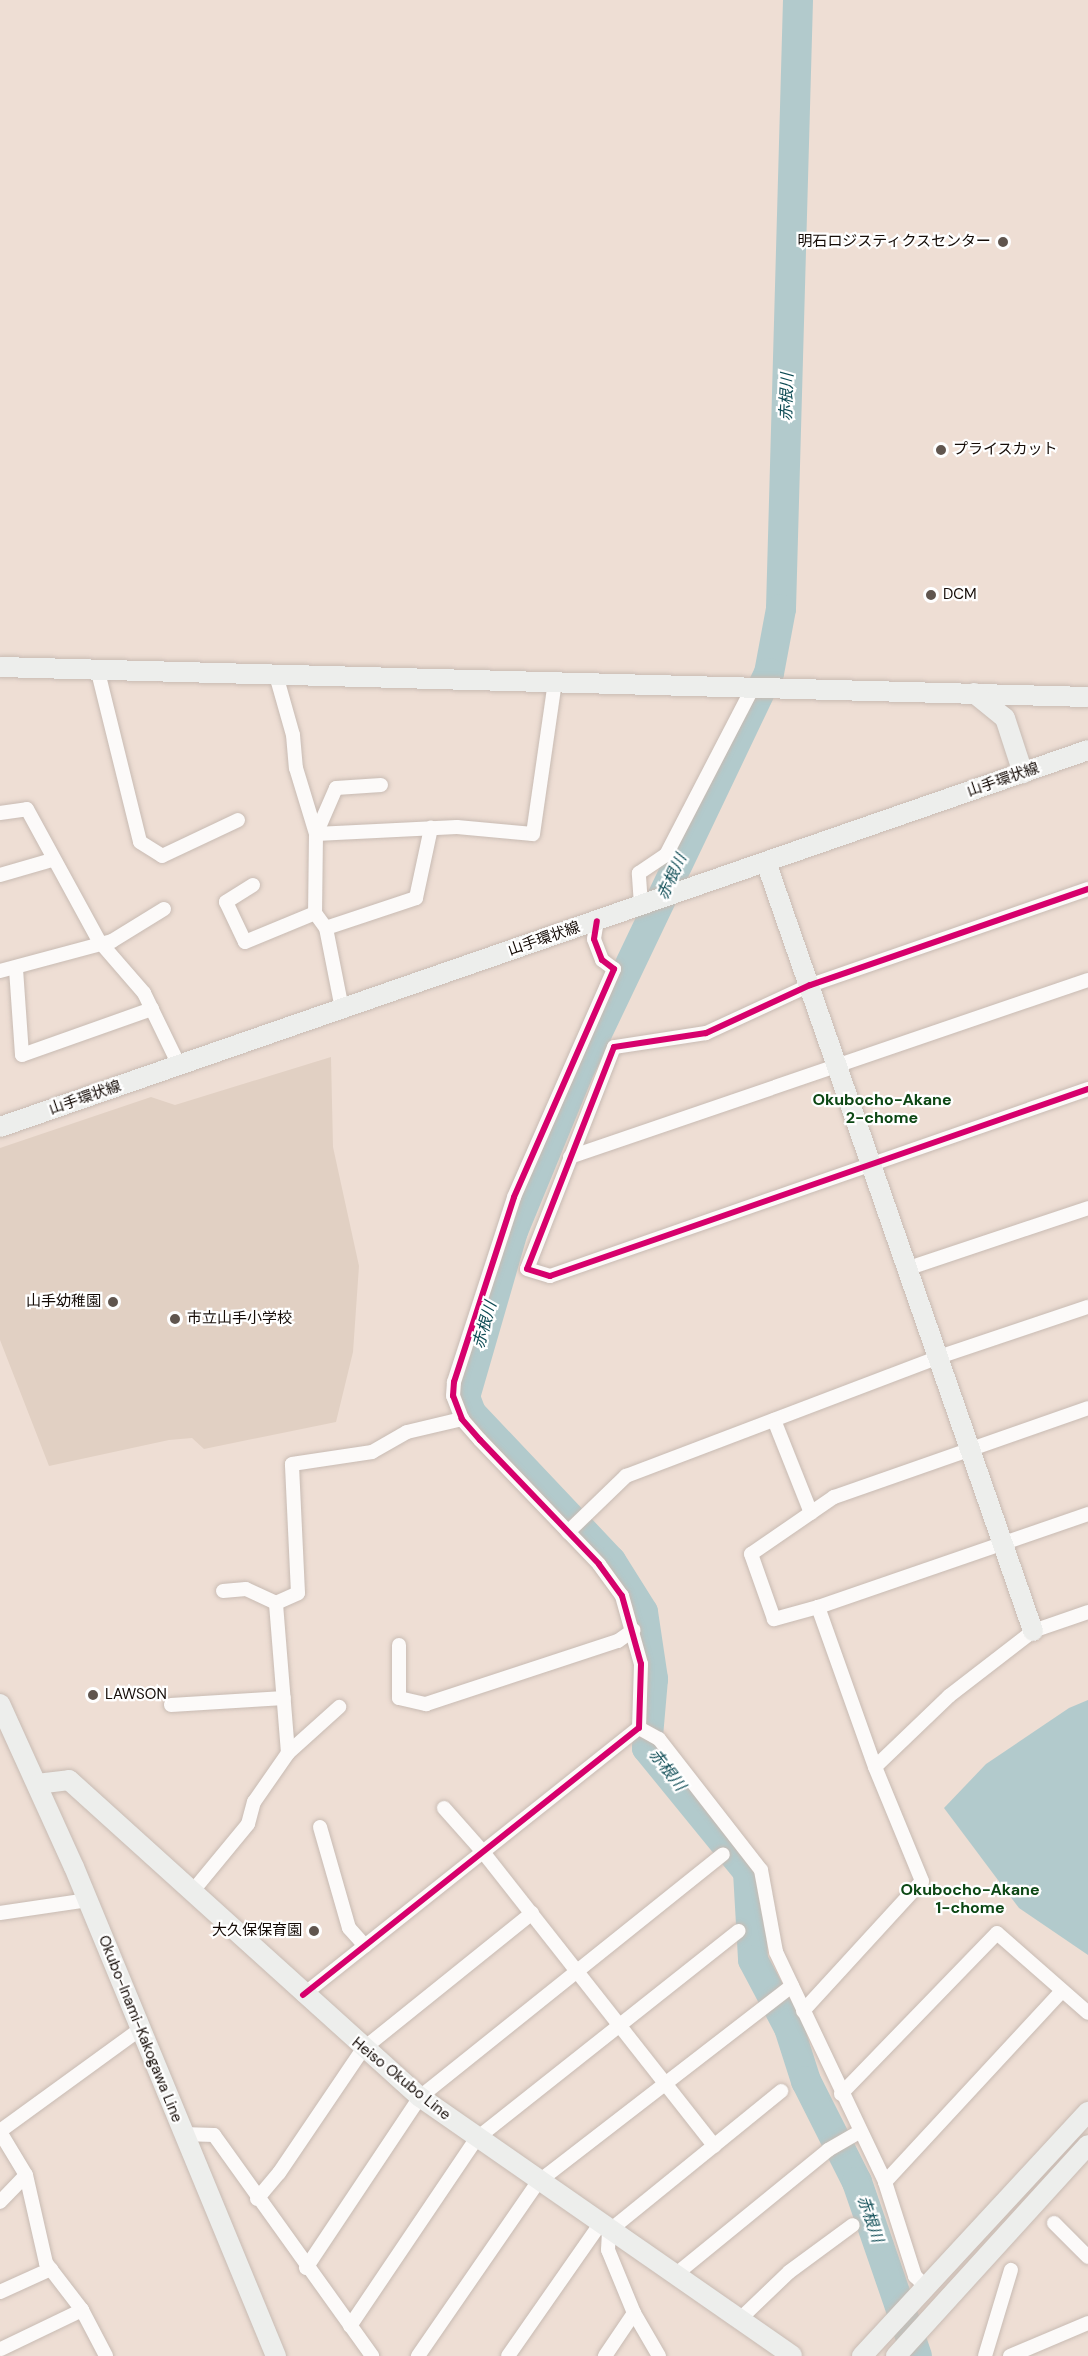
<!DOCTYPE html>
<html>
<head>
<meta charset="utf-8">
<style>
  body { margin:0 }
  #map { position:relative; width:1088px; height:2356px; overflow:hidden; background:#eeded4; font-family:"DM Sans","Noto Sans JP",sans-serif }
  div>[style] { position:absolute }
  .education>* { inset:0; background:#e1d0c3 }
  .water>* { inset:0; background:#b2cacc }
  .river>* { height:30px; margin:-15px; padding:0 15px; transform-origin:15px; border-radius:15px; background:#b2cacc }
  .roads { filter:drop-shadow(0 0 2px #c8bbb3) drop-shadow(0 0 2px #c8bbb3) }
  .street>* { height:14px; margin:-7px; padding:0 7px; transform-origin:7px; border-radius:7px; background:#fcfaf9 }
  .secondary>* { height:20px; margin:-10px; padding:0 10px; transform-origin:10px; border-radius:10px; background:#edeeec }
  .cycleway>* { height:6px; margin:-3px; padding:0 3px; transform-origin:3px; border-radius:3px; background:#d6006c }
  .dots>* { width:16px; height:16px; translate:-50% -50%; box-sizing:border-box; border:3px solid #fff; border-radius:50% }
  span { translate:-50% -50%; white-space:nowrap; text-align:center; line-height:1.15; -webkit-text-stroke:4.5px #fff; paint-order:stroke }
  .poi-label { font-size:15px; color:#140b06 }
  .right { translate:-100% -50%; text-align:right }
  .left { translate:0 -50%; text-align:left }
  .street-label { font-size:15px; color:#140b06 }
  .water-label { font-size:16px; color:#0d4b54; font-style:italic }
  .neighbourhood-label { font-size:16px; color:#0c4714; font-weight:700 }
</style>
</head>
<body>
<div id="map">
  <div class="education">
    <i style="clip-path:polygon(331px 1057px,333px 1147px,359px 1266px,353px 1352px,336px 1422px,204px 1449px,192px 1438px,169px 1440px,49px 1466px,0 1340px,0 1148px,151px 1097px,175px 1105px)"></i>
  </div>
  <div class="water">
    <i style="clip-path:polygon(1088px 1700px,1088px 1955px,1019px 1908px,944px 1808px,986px 1764px,1069px 1708px)"></i>
  </div>
  <div class="river">
    <i style="left:798px;top:0;width:609px;rotate:91.6deg"></i>
    <i style="left:781px;top:609px;width:65px;rotate:100.6deg"></i>
    <i style="left:769px;top:673px;width:446px;rotate:115.5deg"></i>
    <i style="left:577px;top:1076px;width:168px;rotate:112.4deg"></i>
    <i style="left:513px;top:1231px;width:173px;rotate:106.1deg"></i>
    <i style="left:465px;top:1397px;width:17px;rotate:69deg"></i>
    <i style="left:471px;top:1413px;width:204px;rotate:46.6deg"></i>
    <i style="left:611px;top:1561px;width:60px;rotate:57.9deg"></i>
    <i style="left:643px;top:1612px;width:68px;rotate:81.5deg"></i>
    <i style="left:653px;top:1679px;width:69px;rotate:95deg"></i>
    <i style="left:647px;top:1748px;width:160px;rotate:50.8deg"></i>
    <i style="left:748px;top:1872px;width:88px;rotate:86.7deg"></i>
    <i style="left:753px;top:1960px;width:77px;rotate:62.1deg"></i>
    <i style="left:789px;top:2028px;width:56px;rotate:72.2deg"></i>
    <i style="left:806px;top:2081px;width:113px;rotate:63.2deg"></i>
    <i style="left:857px;top:2182px;width:184px;rotate:71deg"></i>
  </div>
  <div class="roads">
    <div class="street">
      <i style="left:98px;top:672px;width:175px;rotate:76.1deg"></i>
      <i style="left:140px;top:842px;width:26px;rotate:32deg"></i>
      <i style="left:162px;top:856px;width:84px;rotate:-25.3deg"></i>
      <i style="left:276px;top:675px;width:62px;rotate:74.2deg"></i>
      <i style="left:293px;top:735px;width:33px;rotate:85deg"></i>
      <i style="left:296px;top:768px;width:69px;rotate:73.1deg"></i>
      <i style="left:316px;top:834px;width:79px;rotate:90.7deg"></i>
      <i style="left:315px;top:913px;width:19px;rotate:54deg"></i>
      <i style="left:326px;top:928px;width:83px;rotate:78.8deg"></i>
      <i style="left:381px;top:785px;width:45px;rotate:176.2deg"></i>
      <i style="left:336px;top:788px;width:50px;rotate:113.5deg"></i>
      <i style="left:316px;top:834px;width:141px;rotate:-2.8deg"></i>
      <i style="left:457px;top:827px;width:76px;rotate:5.3deg"></i>
      <i style="left:533px;top:834px;width:155px;rotate:-81.8deg"></i>
      <i style="left:0;top:813px;width:27px;rotate:-8deg"></i>
      <i style="left:27px;top:809px;width:150px;rotate:61.4deg"></i>
      <i style="left:99px;top:941px;width:69px;rotate:49.1deg"></i>
      <i style="left:144px;top:993px;width:80px;rotate:64.1deg"></i>
      <i style="left:0;top:875px;width:54px;rotate:-16.1deg"></i>
      <i style="left:253px;top:885px;width:32px;rotate:148deg"></i>
      <i style="left:226px;top:902px;width:44px;rotate:64.6deg"></i>
      <i style="left:245px;top:942px;width:76px;rotate:-22.5deg"></i>
      <i style="left:1088px;top:889px;width:294px;rotate:160.9deg"></i>
      <i style="left:810px;top:985px;width:115px;rotate:155.2deg"></i>
      <i style="left:706px;top:1033px;width:93px;rotate:171.3deg"></i>
      <i style="left:614px;top:1047px;width:238px;rotate:111.4deg"></i>
      <i style="left:527px;top:1269px;width:24px;rotate:17deg"></i>
      <i style="left:550px;top:1276px;width:570px;rotate:-19.17deg"></i>
      <i style="left:641px;top:905px;width:32px;rotate:-94deg"></i>
      <i style="left:639px;top:873px;width:32px;rotate:-34deg"></i>
      <i style="left:666px;top:855px;width:191px;rotate:-62.6deg"></i>
      <i style="left:326px;top:928px;width:95px;rotate:-18.4deg"></i>
      <i style="left:416px;top:898px;width:72px;rotate:-77.9deg"></i>
      <i style="left:16px;top:969px;width:86px;rotate:86deg"></i>
      <i style="left:22px;top:1055px;width:138px;rotate:-19.5deg"></i>
      <i style="left:0;top:971px;width:116px;rotate:-15deg"></i>
      <i style="left:112px;top:941px;width:61px;rotate:-31.6deg"></i>
      <i style="left:570px;top:1157px;width:547px;rotate:-18.87deg"></i>
      <i style="left:909px;top:1268px;width:189px;rotate:-18.5deg"></i>
      <i style="left:774px;top:1420px;width:100px;rotate:68.3deg"></i>
      <i style="left:568px;top:1532px;width:81px;rotate:-44deg"></i>
      <i style="left:626px;top:1476px;width:335px;rotate:-20.8deg"></i>
      <i style="left:939px;top:1357px;width:157px;rotate:-18.6deg"></i>
      <i style="left:223px;top:1591px;width:23px;rotate:-5deg"></i>
      <i style="left:246px;top:1589px;width:33px;rotate:25deg"></i>
      <i style="left:818px;top:1607px;width:286px;rotate:-19deg"></i>
      <i style="left:399px;top:1645px;width:53px;rotate:90deg"></i>
      <i style="left:399px;top:1698px;width:28px;rotate:13deg"></i>
      <i style="left:426px;top:1704px;width:202px;rotate:-18.2deg"></i>
      <i style="left:618px;top:1641px;width:19px;rotate:-35deg"></i>
      <i style="left:171px;top:1705px;width:113px;rotate:-3.5deg"></i>
      <i style="left:639px;top:1728px;width:23px;rotate:29deg"></i>
      <i style="left:659px;top:1739px;width:166px;rotate:52.1deg"></i>
      <i style="left:761px;top:1870px;width:83px;rotate:79.6deg"></i>
      <i style="left:776px;top:1952px;width:255px;rotate:64.6deg"></i>
      <i style="left:885px;top:2182px;width:99px;rotate:72.3deg"></i>
      <i style="left:915px;top:2276px;width:17px;rotate:45deg"></i>
      <i style="left:288px;top:1753px;width:69px;rotate:-42deg"></i>
      <i style="left:875px;top:1767px;width:170px;rotate:-109.6deg"></i>
      <i style="left:818px;top:1607px;width:46px;rotate:164.7deg"></i>
      <i style="left:774px;top:1619px;width:69px;rotate:-109.5deg"></i>
      <i style="left:751px;top:1554px;width:101px;rotate:-34.5deg"></i>
      <i style="left:834px;top:1497px;width:269px;rotate:-19.3deg"></i>
      <i style="left:444px;top:1808px;width:59px;rotate:48.4deg"></i>
      <i style="left:483px;top:1852px;width:374px;rotate:51.8deg"></i>
      <i style="left:320px;top:1827px;width:105px;rotate:74deg"></i>
      <i style="left:349px;top:1928px;width:24px;rotate:48deg"></i>
      <i style="left:192px;top:1892px;width:88px;rotate:-50.5deg"></i>
      <i style="left:248px;top:1824px;width:23px;rotate:-75deg"></i>
      <i style="left:254px;top:1802px;width:60px;rotate:-55.2deg"></i>
      <i style="left:288px;top:1753px;width:150px;rotate:-94.6deg"></i>
      <i style="left:276px;top:1603px;width:24px;rotate:-24deg"></i>
      <i style="left:298px;top:1593px;width:129px;rotate:-92.7deg"></i>
      <i style="left:292px;top:1464px;width:81px;rotate:-8.5deg"></i>
      <i style="left:372px;top:1452px;width:40px;rotate:-29.7deg"></i>
      <i style="left:407px;top:1432px;width:57px;rotate:-13.3deg"></i>
      <i style="left:0;top:1913px;width:89px;rotate:-8.4deg"></i>
      <i style="left:303px;top:1995px;width:429px;rotate:-38.5deg"></i>
      <i style="left:639px;top:1728px;width:64px;rotate:-88.2deg"></i>
      <i style="left:641px;top:1664px;width:71px;rotate:-105.6deg"></i>
      <i style="left:622px;top:1596px;width:39px;rotate:-126deg"></i>
      <i style="left:599px;top:1564px;width:172px;rotate:-133.8deg"></i>
      <i style="left:480px;top:1440px;width:28px;rotate:-131deg"></i>
      <i style="left:462px;top:1419px;width:25px;rotate:-111deg"></i>
      <i style="left:453px;top:1396px;width:14px;rotate:-86deg"></i>
      <i style="left:454px;top:1382px;width:194px;rotate:-72deg"></i>
      <i style="left:514px;top:1197px;width:249px;rotate:-66.3deg"></i>
      <i style="left:614px;top:969px;width:15px;rotate:-143deg"></i>
      <i style="left:602px;top:960px;width:22px;rotate:-111deg"></i>
      <i style="left:594px;top:939px;width:18px;rotate:-81deg"></i>
      <i style="left:803px;top:2011px;width:176px;rotate:-47.5deg"></i>
      <i style="left:922px;top:1881px;width:123px;rotate:-112.4deg"></i>
      <i style="left:875px;top:1767px;width:103px;rotate:-43.8deg"></i>
      <i style="left:949px;top:1696px;width:106px;rotate:-37.7deg"></i>
      <i style="left:1033px;top:1631px;width:58px;rotate:-19.1deg"></i>
      <i style="left:841px;top:2094px;width:224px;rotate:-45.9deg"></i>
      <i style="left:997px;top:1933px;width:121px;rotate:41.3deg"></i>
      <i style="left:0;top:2131px;width:172px;rotate:-36deg"></i>
      <i style="left:0;top:2132px;width:50px;rotate:58.8deg"></i>
      <i style="left:26px;top:2175px;width:90px;rotate:77.2deg"></i>
      <i style="left:46px;top:2263px;width:59px;rotate:52.5deg"></i>
      <i style="left:82px;top:2310px;width:52px;rotate:62.4deg"></i>
      <i style="left:183px;top:2134px;width:31px;rotate:2deg"></i>
      <i style="left:214px;top:2135px;width:272px;rotate:54.4deg"></i>
      <i style="left:885px;top:2182px;width:260px;rotate:-47.2deg"></i>
      <i style="left:257px;top:2199px;width:34px;rotate:-50deg"></i>
      <i style="left:279px;top:2173px;width:150px;rotate:-55.9deg"></i>
      <i style="left:363px;top:2049px;width:217px;rotate:-38.8deg"></i>
      <i style="left:0;top:2202px;width:37px;rotate:-46deg"></i>
      <i style="left:1054px;top:2223px;width:48px;rotate:45deg"></i>
      <i style="left:306px;top:2268px;width:206px;rotate:-56.3deg"></i>
      <i style="left:420px;top:2097px;width:388px;rotate:-38.7deg"></i>
      <i style="left:675px;top:2275px;width:198px;rotate:-39.2deg"></i>
      <i style="left:828px;top:2150px;width:36px;rotate:-30deg"></i>
      <i style="left:0;top:2292px;width:56px;rotate:-24.3deg"></i>
      <i style="left:739px;top:2320px;width:69px;rotate:-43.8deg"></i>
      <i style="left:789px;top:2272px;width:79px;rotate:-36.3deg"></i>
      <i style="left:350px;top:2326px;width:225px;rotate:-56deg"></i>
      <i style="left:476px;top:2139px;width:335px;rotate:-38.4deg"></i>
      <i style="left:1px;top:2349px;width:90px;rotate:-25.7deg"></i>
      <i style="left:418px;top:2356px;width:211px;rotate:-55.4deg"></i>
      <i style="left:538px;top:2182px;width:321px;rotate:-37.7deg"></i>
      <i style="left:508px;top:2356px;width:161px;rotate:-55.1deg"></i>
      <i style="left:605px;top:2356px;width:52px;rotate:-56deg"></i>
      <i style="left:659px;top:2356px;width:50px;rotate:-120.2deg"></i>
      <i style="left:634px;top:2313px;width:68px;rotate:-112.4deg"></i>
      <i style="left:608px;top:2250px;width:19px;rotate:-87deg"></i>
      <i style="left:609px;top:2231px;width:222px;rotate:-39.1deg"></i>
      <i style="left:985px;top:2356px;width:90px;rotate:-73.2deg"></i>
      <i style="left:1010px;top:2356px;width:85px;rotate:-22.9deg"></i>
    </div>
    <div class="secondary">
      <i style="left:0;top:667px;width:1088px;rotate:1.58deg"></i>
      <i style="left:974px;top:693px;width:40px;rotate:39deg"></i>
      <i style="left:1005px;top:718px;width:58px;rotate:71.9deg"></i>
      <i style="left:766px;top:862px;width:814px;rotate:70.85deg"></i>
      <i style="left:0;top:1127px;width:1151px;rotate:-19.11deg"></i>
      <i style="left:0;top:1704px;width:179px;rotate:65.6deg"></i>
      <i style="left:74px;top:1867px;width:529px;rotate:67.56deg"></i>
      <i style="left:37px;top:1784px;width:32px;rotate:-7deg"></i>
      <i style="left:69px;top:1780px;width:473px;rotate:42.1deg"></i>
      <i style="left:420px;top:2097px;width:453px;rotate:34.8deg"></i>
      <i style="left:862px;top:2356px;width:333px;rotate:-47.2deg"></i>
      <i style="left:896px;top:2356px;width:285px;rotate:-47.7deg"></i>
    </div>
  </div>
  <div class="cycleway">
    <i style="left:1088px;top:889px;width:294px;rotate:160.9deg"></i>
    <i style="left:810px;top:985px;width:115px;rotate:155.2deg"></i>
    <i style="left:706px;top:1033px;width:93px;rotate:171.3deg"></i>
    <i style="left:614px;top:1047px;width:238px;rotate:111.4deg"></i>
    <i style="left:527px;top:1269px;width:24px;rotate:17deg"></i>
    <i style="left:550px;top:1276px;width:570px;rotate:-19.17deg"></i>
    <i style="left:303px;top:1995px;width:429px;rotate:-38.5deg"></i>
    <i style="left:639px;top:1728px;width:64px;rotate:-88.2deg"></i>
    <i style="left:641px;top:1664px;width:71px;rotate:-105.6deg"></i>
    <i style="left:622px;top:1596px;width:39px;rotate:-126deg"></i>
    <i style="left:599px;top:1564px;width:172px;rotate:-133.8deg"></i>
    <i style="left:480px;top:1440px;width:28px;rotate:-131deg"></i>
    <i style="left:462px;top:1419px;width:25px;rotate:-111deg"></i>
    <i style="left:453px;top:1396px;width:14px;rotate:-86deg"></i>
    <i style="left:454px;top:1382px;width:194px;rotate:-72deg"></i>
    <i style="left:514px;top:1197px;width:249px;rotate:-66.3deg"></i>
    <i style="left:614px;top:969px;width:15px;rotate:-143deg"></i>
    <i style="left:602px;top:960px;width:22px;rotate:-111deg"></i>
    <i style="left:594px;top:939px;width:18px;rotate:-81deg"></i>
  </div>
  <div class="dots">
    <i style="left:1003px;top:242px;background:#60554e"></i>
    <i style="left:941px;top:450px;background:#60554e"></i>
    <i style="left:931px;top:595px;background:#60554e"></i>
    <i style="left:113px;top:1302px;background:#60554e"></i>
    <i style="left:175px;top:1319px;background:#60554e"></i>
    <i style="left:93px;top:1695px;background:#60554e"></i>
    <i style="left:314px;top:1931px;background:#60554e"></i>
  </div>
  <div class="poi-label">
    <span class="right" style="left:991px;top:242px">明石ロジスティクスセンター</span>
    <span class="left" style="left:953px;top:450px">プライスカット</span>
    <span class="left" style="left:943px;top:595px">DCM</span>
    <span class="right" style="left:101px;top:1302px">山手幼稚園</span>
    <span class="left" style="left:187px;top:1319px">市立山手小学校</span>
    <span class="left" style="left:105px;top:1695px">LAWSON</span>
    <span class="right" style="left:302px;top:1931px">大久保保育園</span>
  </div>
  <div class="street-label">
    <span style="left:1003px;top:780px;rotate:-19deg">山手環状線</span>
    <span style="left:544px;top:939px;rotate:-19deg">山手環状線</span>
    <span style="left:85px;top:1098px;rotate:-19deg">山手環状線</span>
    <span style="left:140px;top:2029px;rotate:68deg">Okubo-Inami-Kakogawa Line</span>
    <span style="left:401px;top:2079px;rotate:39deg">Heiso Okubo Line</span>
  </div>
  <div class="water-label">
    <span style="left:787px;top:397px;rotate:-88deg">赤根川</span>
    <span style="left:672px;top:877px;rotate:-65deg">赤根川</span>
    <span style="left:485px;top:1325px;rotate:-74deg">赤根川</span>
    <span style="left:667px;top:1770px;rotate:52deg">赤根川</span>
    <span style="left:870px;top:2219px;rotate:71deg">赤根川</span>
  </div>
  <div class="neighbourhood-label">
    <span style="left:882px;top:1109px">Okubocho-Akane<br>2-chome</span>
    <span style="left:970px;top:1899px">Okubocho-Akane<br>1-chome</span>
  </div>
</div>
</body>
</html>
